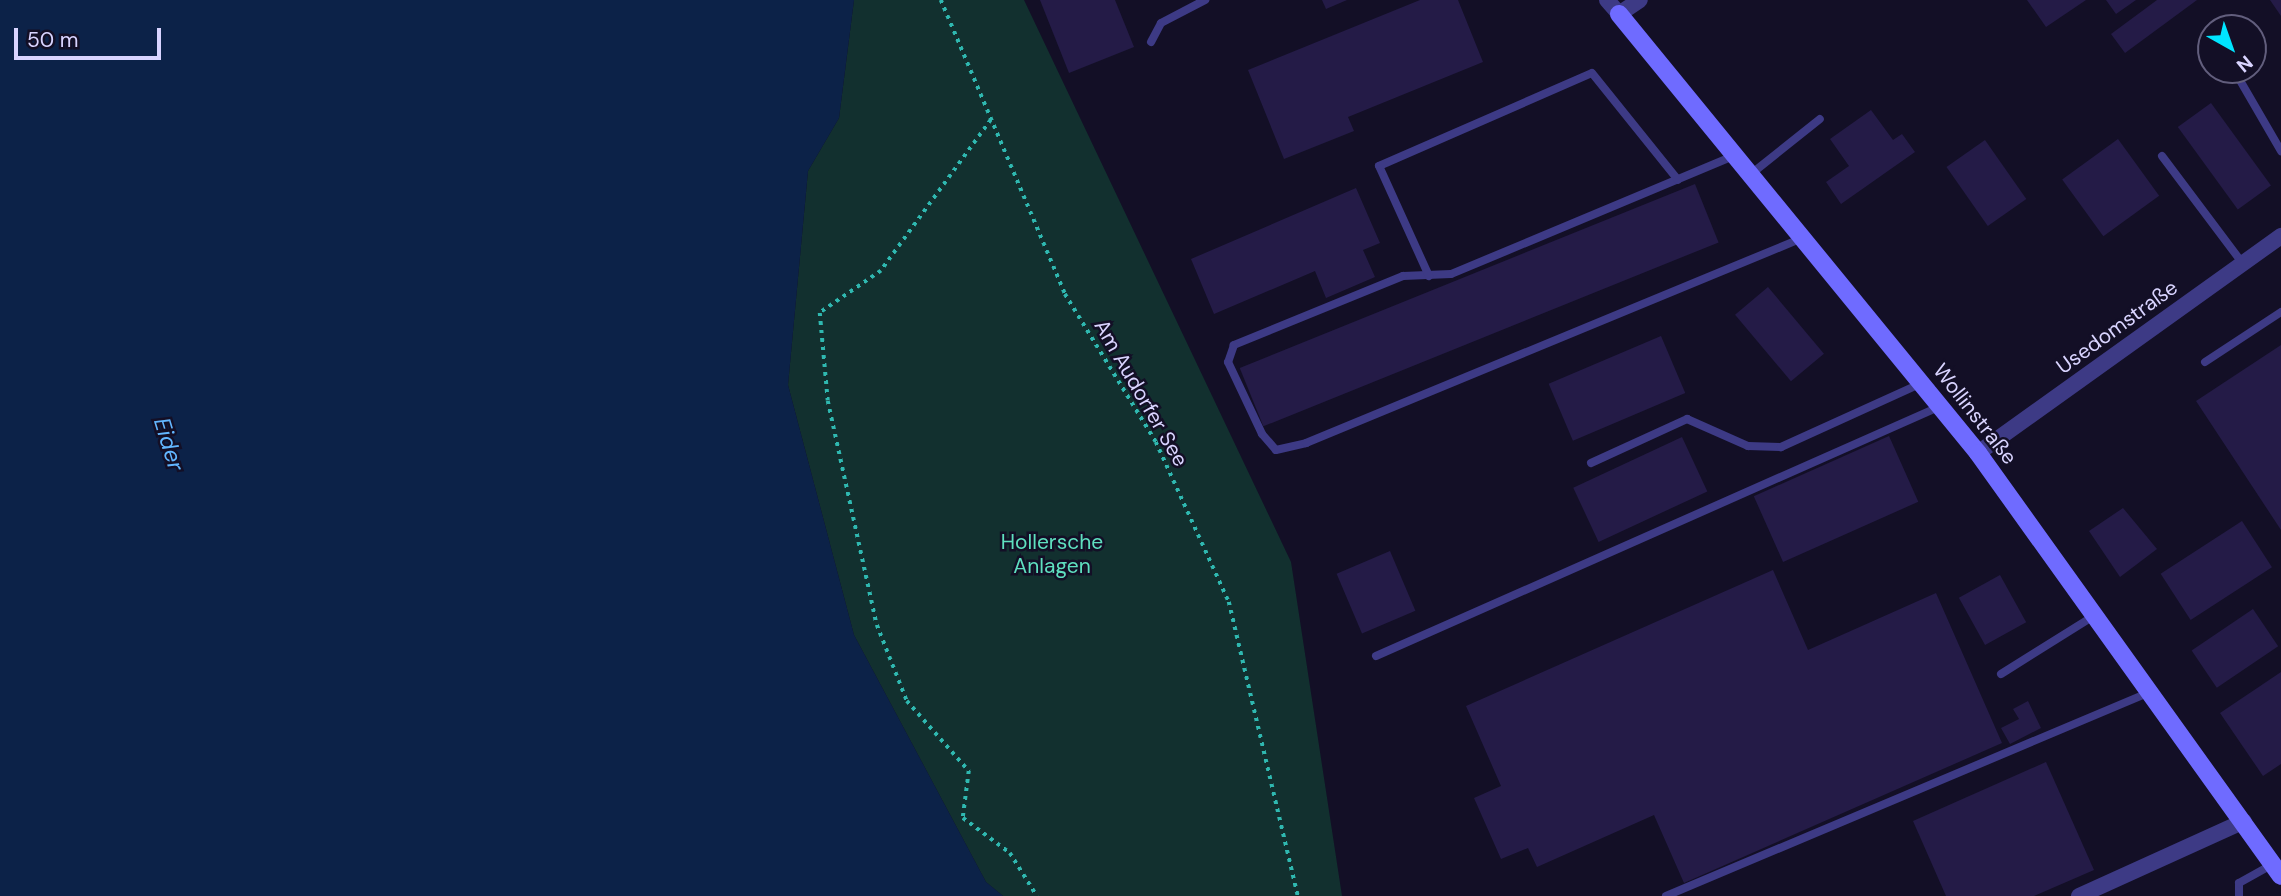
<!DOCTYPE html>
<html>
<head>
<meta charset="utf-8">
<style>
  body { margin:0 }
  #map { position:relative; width:2281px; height:896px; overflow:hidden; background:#130f26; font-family:"DM Sans",sans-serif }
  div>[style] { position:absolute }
  .green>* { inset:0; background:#12302f }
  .water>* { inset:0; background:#0c2248 }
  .building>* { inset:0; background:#241b47; transform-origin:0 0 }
  .path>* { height:3.5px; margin-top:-1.75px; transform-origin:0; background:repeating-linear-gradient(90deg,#2fb8b0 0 3.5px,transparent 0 8.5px) }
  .lane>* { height:8px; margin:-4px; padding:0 4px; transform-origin:4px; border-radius:4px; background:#3d3a85 }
  .street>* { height:16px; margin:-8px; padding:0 8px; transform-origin:8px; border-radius:8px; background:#3d3a85 }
  .secondary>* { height:18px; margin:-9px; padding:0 9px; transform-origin:9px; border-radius:9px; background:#6f6bff }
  span { translate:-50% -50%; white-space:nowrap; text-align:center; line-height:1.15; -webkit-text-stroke:5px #130f26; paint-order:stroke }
  .street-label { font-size:21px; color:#d9d4ff }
  .park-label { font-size:21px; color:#5fe0c0 }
  .water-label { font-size:23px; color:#62b6ff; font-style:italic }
  .north { position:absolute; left:2197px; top:14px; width:70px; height:70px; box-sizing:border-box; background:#130f26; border:2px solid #625e7d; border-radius:50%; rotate:140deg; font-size:19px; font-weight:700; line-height:28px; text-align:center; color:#d9d4ff }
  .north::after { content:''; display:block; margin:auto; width:24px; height:32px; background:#00e5ff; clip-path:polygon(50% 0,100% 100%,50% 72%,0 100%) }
  .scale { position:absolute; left:14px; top:28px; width:147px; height:32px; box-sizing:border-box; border:4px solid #d9d4ff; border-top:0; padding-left:9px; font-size:21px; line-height:24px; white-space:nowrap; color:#d9d4ff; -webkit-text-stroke:5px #130f26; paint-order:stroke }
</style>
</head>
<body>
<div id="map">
  <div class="green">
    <i style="clip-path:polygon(854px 0,1024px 0,1291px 562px,1342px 896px,1003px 896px,986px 882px,854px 635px,788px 385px,808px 171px,839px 118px)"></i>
  </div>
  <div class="water">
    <i style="clip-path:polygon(0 0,854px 0,839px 118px,808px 171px,788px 385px,854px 635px,986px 882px,1003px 896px,0 896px)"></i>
  </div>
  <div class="building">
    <i style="clip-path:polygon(1040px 0,1115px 0,1134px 47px,1069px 73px)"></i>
    <i style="clip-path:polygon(1322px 0,1347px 0,1326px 9px)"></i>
    <i style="clip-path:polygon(1420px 0,1458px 0,1483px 62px,1348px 117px,1354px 131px,1284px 159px,1248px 70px)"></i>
    <i style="clip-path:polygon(2027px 0,2086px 0,2046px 27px)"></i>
    <i style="clip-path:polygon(2106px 0,2136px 0,2116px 14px)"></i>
    <i style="clip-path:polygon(2157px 0,2197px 0,2125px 53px,2111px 34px)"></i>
    <i style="clip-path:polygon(2270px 0,2281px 0,2281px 16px)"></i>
    <i style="left:2211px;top:103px;width:102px;height:41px;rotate:54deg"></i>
    <i style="clip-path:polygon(1871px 110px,1893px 140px,1902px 134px,1915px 152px,1841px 204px,1826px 182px,1849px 166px,1830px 139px)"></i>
    <i style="left:2118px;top:139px;width:70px;height:69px;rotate:54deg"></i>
    <i style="left:1985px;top:140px;width:72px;height:47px;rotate:55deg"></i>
    <i style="left:1695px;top:184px;width:63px;height:491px;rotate:68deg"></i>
    <i style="clip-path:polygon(1356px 188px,1380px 243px,1363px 250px,1375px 277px,1326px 298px,1315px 271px,1214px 314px,1191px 259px)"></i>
    <i style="left:1768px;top:287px;width:87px;height:43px;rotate:50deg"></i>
    <i style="left:1661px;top:336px;width:62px;height:122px;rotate:67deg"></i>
    <i style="clip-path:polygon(2281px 345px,2281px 530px,2196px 401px)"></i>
    <i style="left:1889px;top:436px;width:72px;height:148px;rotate:66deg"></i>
    <i style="left:1682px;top:437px;width:60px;height:120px;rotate:65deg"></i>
    <i style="clip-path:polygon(2123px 508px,2157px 549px,2120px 577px,2089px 531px)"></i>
    <i style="left:2242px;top:521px;width:55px;height:97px;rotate:57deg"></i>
    <i style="left:1390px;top:551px;width:65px;height:58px;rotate:67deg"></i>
    <i style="clip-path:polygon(1773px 570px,1808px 650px,1936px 593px,2002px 743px,1684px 883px,1654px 815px,1537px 867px,1528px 848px,1501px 859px,1474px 798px,1501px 786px,1466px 706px)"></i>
    <i style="left:2000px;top:575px;width:54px;height:47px;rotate:61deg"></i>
    <i style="left:2253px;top:609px;width:45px;height:74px;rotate:56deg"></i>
    <i style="clip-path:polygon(2281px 672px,2281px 764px,2263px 776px,2220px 713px)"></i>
    <i style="clip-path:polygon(2028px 701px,2041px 728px,2010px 744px,2001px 728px,2019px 719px,2013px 709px)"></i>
    <i style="clip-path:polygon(2046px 762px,2094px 870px,2034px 896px,1946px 896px,1913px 821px)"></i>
  </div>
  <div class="path">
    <i style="left:941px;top:0;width:319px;rotate:67.1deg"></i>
    <i style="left:1065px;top:294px;width:174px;rotate:58.4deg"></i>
    <i style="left:1156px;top:442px;width:176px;rotate:65.5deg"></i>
    <i style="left:1229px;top:602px;width:302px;rotate:76.8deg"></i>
    <i style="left:991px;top:120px;width:187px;rotate:126.1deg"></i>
    <i style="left:881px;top:271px;width:74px;rotate:145.5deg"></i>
    <i style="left:820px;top:313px;width:88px;rotate:84.8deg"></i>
    <i style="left:828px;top:401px;width:229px;rotate:77.7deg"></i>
    <i style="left:877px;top:625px;width:82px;rotate:68.5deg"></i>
    <i style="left:907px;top:701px;width:94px;rotate:48.5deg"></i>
    <i style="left:969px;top:771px;width:47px;rotate:97.3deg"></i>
    <i style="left:963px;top:818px;width:59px;rotate:36.7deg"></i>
    <i style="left:1010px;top:853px;width:51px;rotate:57.9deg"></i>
  </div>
  <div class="lane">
    <i style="left:2211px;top:37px;width:1px;rotate:90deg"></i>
    <i style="left:1151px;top:42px;width:21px;rotate:-62deg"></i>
    <i style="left:1161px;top:23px;width:50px;rotate:-27.6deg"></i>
    <i style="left:2234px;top:70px;width:94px;rotate:59.9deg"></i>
    <i style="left:2162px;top:156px;width:135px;rotate:53.1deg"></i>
    <i style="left:1731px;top:157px;width:303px;rotate:157.3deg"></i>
    <i style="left:1451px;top:274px;width:48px;rotate:177.6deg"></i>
    <i style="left:1403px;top:276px;width:183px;rotate:157.8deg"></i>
    <i style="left:1234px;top:345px;width:18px;rotate:109deg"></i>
    <i style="left:1228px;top:362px;width:80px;rotate:64.7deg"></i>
    <i style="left:1262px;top:434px;width:21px;rotate:49deg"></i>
    <i style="left:1276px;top:450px;width:31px;rotate:-13deg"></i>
    <i style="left:1306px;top:443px;width:534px;rotate:-22.44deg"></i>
    <i style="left:1751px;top:174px;width:88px;rotate:-38.6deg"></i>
    <i style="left:1429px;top:276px;width:121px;rotate:-114.4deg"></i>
    <i style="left:1379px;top:166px;width:232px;rotate:-23.6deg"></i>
    <i style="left:1592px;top:73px;width:137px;rotate:51.2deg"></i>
    <i style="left:2205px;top:362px;width:91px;rotate:-33.3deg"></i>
    <i style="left:1591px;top:463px;width:106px;rotate:-24.6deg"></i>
    <i style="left:1687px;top:419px;width:67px;rotate:23.9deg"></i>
    <i style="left:1748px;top:446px;width:33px;rotate:2deg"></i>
    <i style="left:1781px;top:447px;width:155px;rotate:-24.4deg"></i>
    <i style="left:1376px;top:656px;width:618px;rotate:-23.87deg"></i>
    <i style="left:2001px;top:674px;width:111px;rotate:-32.1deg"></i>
    <i style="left:1666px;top:896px;width:525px;rotate:-22.85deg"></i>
    <i style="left:2239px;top:896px;width:13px;rotate:-90deg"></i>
    <i style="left:2239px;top:883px;width:39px;rotate:-29deg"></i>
  </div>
  <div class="street">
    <i style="left:1607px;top:0;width:18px;rotate:49deg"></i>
    <i style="left:1619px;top:14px;width:25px;rotate:-34deg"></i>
    <i style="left:1978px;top:453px;width:373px;rotate:-35.6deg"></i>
    <i style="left:2079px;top:896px;width:181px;rotate:-24.4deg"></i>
  </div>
  <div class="secondary">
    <i style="left:1619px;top:14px;width:567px;rotate:50.72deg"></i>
    <i style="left:1978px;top:453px;width:520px;rotate:54.39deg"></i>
  </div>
  <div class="street-label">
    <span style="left:2117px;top:327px;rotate:-36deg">Usedomstraße</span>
    <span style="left:1141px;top:393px;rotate:60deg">Am Audorfer See</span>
    <span style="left:1975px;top:414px;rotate:52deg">Wollinstraße</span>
  </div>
  <div class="park-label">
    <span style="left:1052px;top:554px">Hollersche<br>Anlagen</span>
  </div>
  <div class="water-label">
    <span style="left:169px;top:444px;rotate:73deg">Eider</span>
  </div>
  <div class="north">N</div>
  <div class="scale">50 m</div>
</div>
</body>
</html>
